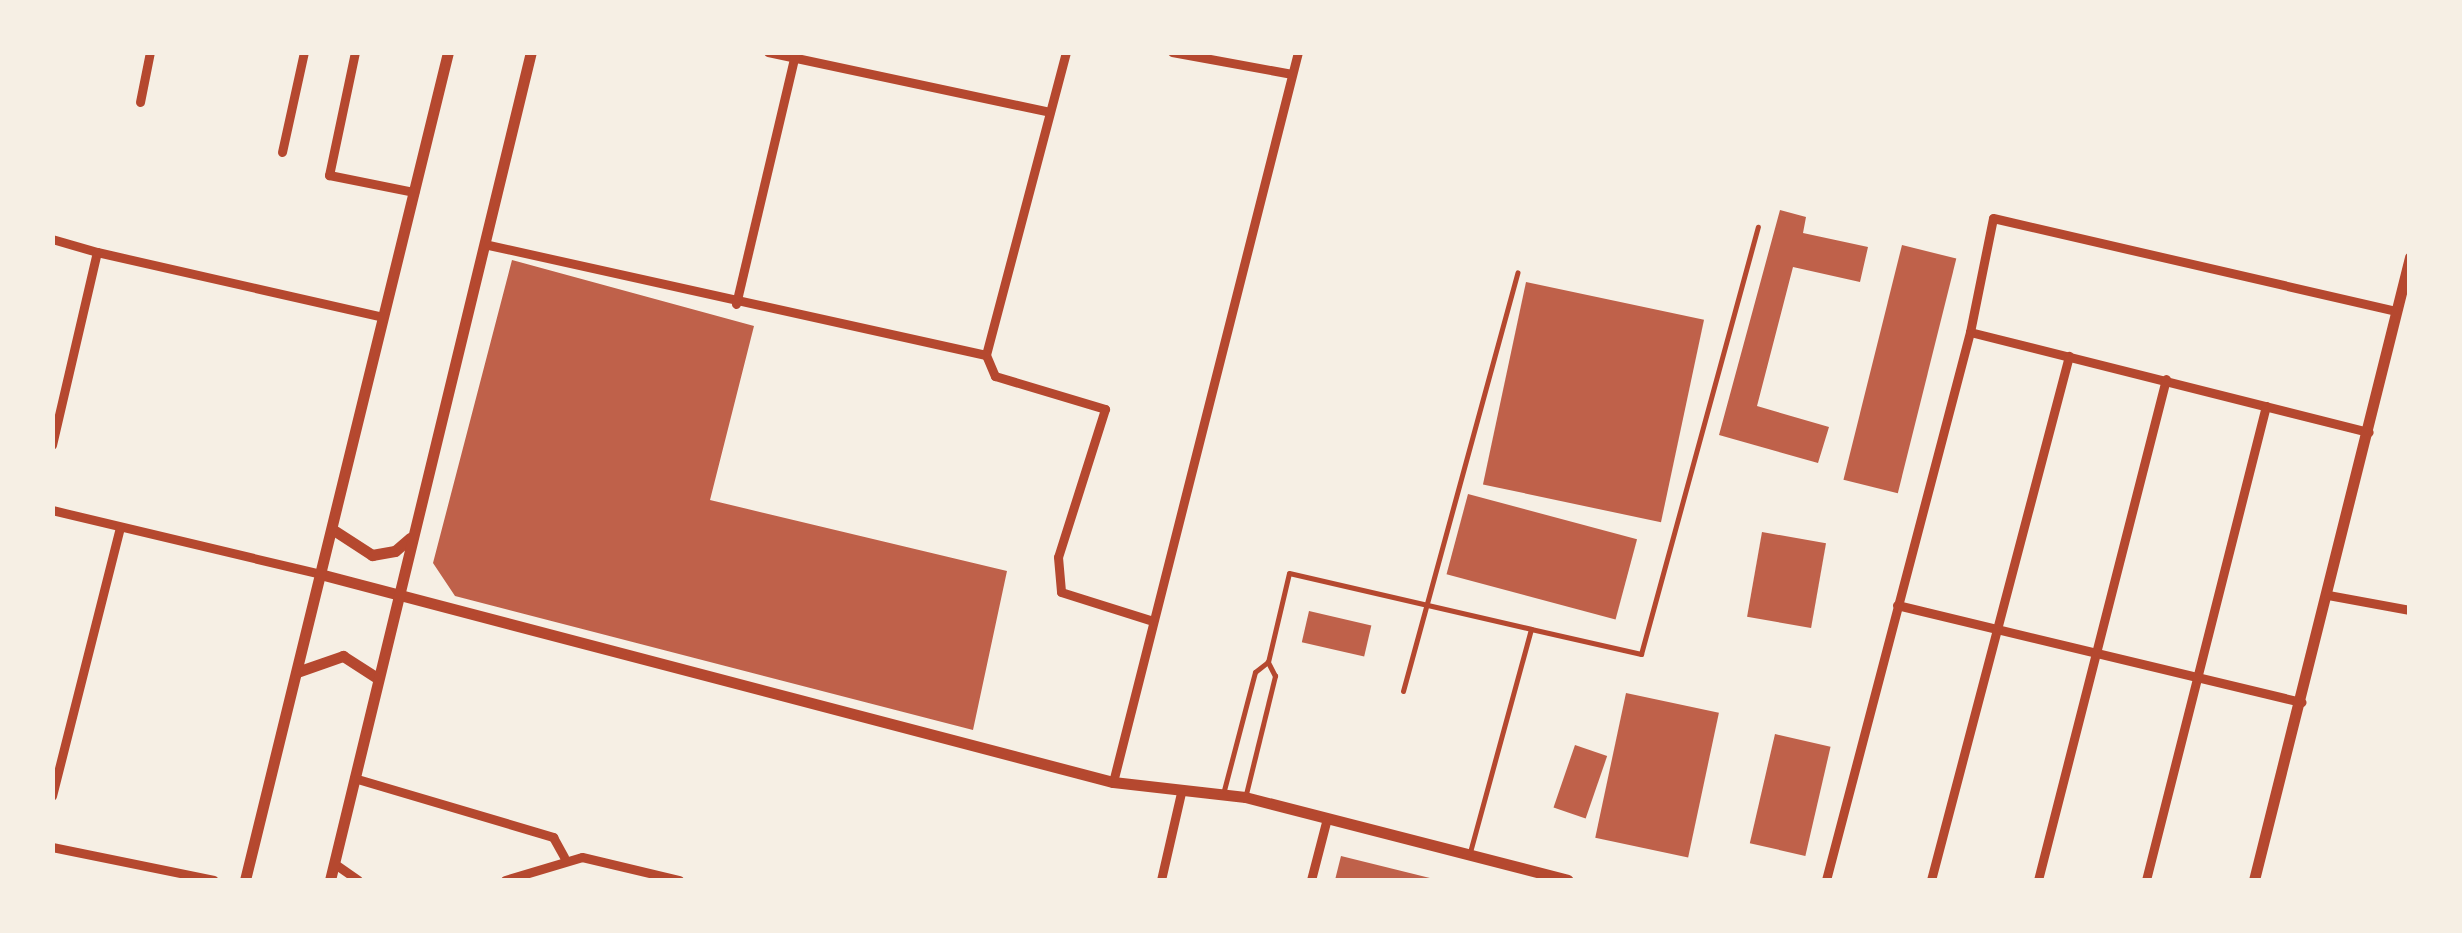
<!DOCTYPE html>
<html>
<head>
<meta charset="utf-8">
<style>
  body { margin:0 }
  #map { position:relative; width:2462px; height:933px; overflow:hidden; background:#f6efe4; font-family:Signika,sans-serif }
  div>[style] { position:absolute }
  .building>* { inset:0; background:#bf614a; transform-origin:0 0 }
  .service>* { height:5px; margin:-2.5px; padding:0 2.5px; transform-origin:2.5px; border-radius:2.5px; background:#b5482f }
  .minor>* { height:9px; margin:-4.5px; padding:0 4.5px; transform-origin:4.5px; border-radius:4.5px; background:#b5482f }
  .tertiary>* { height:11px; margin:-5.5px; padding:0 5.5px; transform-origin:5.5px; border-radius:5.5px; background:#b5482f }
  span { translate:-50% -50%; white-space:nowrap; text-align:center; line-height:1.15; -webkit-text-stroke:8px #f6efe4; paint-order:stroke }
  .frame { position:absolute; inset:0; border:55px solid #f6efe4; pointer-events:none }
</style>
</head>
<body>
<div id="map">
  <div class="building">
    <i style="clip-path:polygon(1780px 210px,1806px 217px,1803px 233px,1868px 247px,1860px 282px,1793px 267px,1757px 406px,1829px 427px,1818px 463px,1719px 435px)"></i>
    <i style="left:1902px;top:245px;width:56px;height:242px;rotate:14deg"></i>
    <i style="clip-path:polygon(512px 260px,754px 326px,710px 500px,1007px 571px,973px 730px,455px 596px,433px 563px)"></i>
    <i style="left:1526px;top:282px;width:182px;height:207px;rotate:12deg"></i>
    <i style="left:1468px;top:494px;width:175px;height:83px;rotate:15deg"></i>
    <i style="left:1762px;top:532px;width:65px;height:86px;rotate:10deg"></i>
    <i style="left:1309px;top:611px;width:64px;height:32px;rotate:13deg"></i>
    <i style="left:1626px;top:693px;width:95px;height:148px;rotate:12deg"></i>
    <i style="left:1775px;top:734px;width:57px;height:112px;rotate:13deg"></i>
    <i style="left:1575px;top:745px;width:34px;height:66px;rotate:19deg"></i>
    <i style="clip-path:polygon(1341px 856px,1434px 879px,1434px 880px,1335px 880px)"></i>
  </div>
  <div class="service">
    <i style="left:1531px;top:629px;width:113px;rotate:12.8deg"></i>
    <i style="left:1641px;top:654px;width:443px;rotate:-74.7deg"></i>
    <i style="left:1403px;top:691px;width:434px;rotate:-74.7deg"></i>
    <i style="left:1223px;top:794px;width:126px;rotate:-75.3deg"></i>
    <i style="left:1255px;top:672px;width:16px;rotate:-38deg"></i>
    <i style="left:1268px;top:662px;width:91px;rotate:-76.7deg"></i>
    <i style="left:1289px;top:573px;width:248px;rotate:13deg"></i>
    <i style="left:1531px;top:629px;width:231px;rotate:105.3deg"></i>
    <i style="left:1246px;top:794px;width:122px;rotate:-76.2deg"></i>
    <i style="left:1275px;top:676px;width:16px;rotate:-117deg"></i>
  </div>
  <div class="minor">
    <i style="left:355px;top:52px;width:126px;rotate:101.9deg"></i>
    <i style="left:329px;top:175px;width:87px;rotate:11.3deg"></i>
    <i style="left:768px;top:52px;width:288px;rotate:12deg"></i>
    <i style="left:1066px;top:52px;width:313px;rotate:104.8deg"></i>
    <i style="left:986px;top:355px;width:23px;rotate:67deg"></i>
    <i style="left:995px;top:376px;width:115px;rotate:16.7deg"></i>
    <i style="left:1105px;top:409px;width:155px;rotate:107.6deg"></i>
    <i style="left:1058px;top:557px;width:35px;rotate:85deg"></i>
    <i style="left:1061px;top:592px;width:96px;rotate:17.5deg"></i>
    <i style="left:1172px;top:52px;width:122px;rotate:10.4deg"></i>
    <i style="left:140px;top:102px;width:51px;rotate:-78.7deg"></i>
    <i style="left:282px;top:152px;width:102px;rotate:-77.6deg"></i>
    <i style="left:52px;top:239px;width:47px;rotate:16.1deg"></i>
    <i style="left:484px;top:244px;width:514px;rotate:12.47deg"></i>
    <i style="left:736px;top:304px;width:256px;rotate:-76.7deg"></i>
    <i style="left:1970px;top:332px;width:411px;rotate:14.1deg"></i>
    <i style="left:52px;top:445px;width:198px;rotate:-76.9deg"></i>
    <i style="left:97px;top:252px;width:293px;rotate:12.8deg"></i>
    <i style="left:52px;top:510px;width:276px;rotate:13.4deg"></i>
    <i style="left:2328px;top:595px;width:83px;rotate:10.4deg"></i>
    <i style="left:1897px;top:605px;width:416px;rotate:13.5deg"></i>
    <i style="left:354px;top:778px;width:208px;rotate:16.5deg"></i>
    <i style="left:553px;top:837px;width:23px;rotate:61deg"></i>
    <i style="left:1113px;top:782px;width:753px;rotate:-75.78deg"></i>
    <i style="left:52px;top:796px;width:276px;rotate:-75.8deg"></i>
    <i style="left:52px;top:847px;width:165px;rotate:11.5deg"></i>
    <i style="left:335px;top:864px;width:28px;rotate:35deg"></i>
    <i style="left:505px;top:880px;width:80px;rotate:-16.6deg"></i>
    <i style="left:582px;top:857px;width:100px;rotate:13.3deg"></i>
    <i style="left:1161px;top:880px;width:89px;rotate:-77.1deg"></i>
    <i style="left:1311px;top:880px;width:64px;rotate:-75.5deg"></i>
    <i style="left:1826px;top:880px;width:567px;rotate:-75.28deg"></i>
    <i style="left:1970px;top:332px;width:116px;rotate:-78.6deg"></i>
    <i style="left:1993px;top:218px;width:413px;rotate:13deg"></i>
    <i style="left:1931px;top:880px;width:542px;rotate:-75.25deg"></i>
    <i style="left:2038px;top:880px;width:517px;rotate:-75.67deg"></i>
    <i style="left:2146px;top:880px;width:489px;rotate:-75.8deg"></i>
  </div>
  <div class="tertiary">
    <i style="left:332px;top:529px;width:48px;rotate:33deg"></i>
    <i style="left:372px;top:555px;width:23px;rotate:-10deg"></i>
    <i style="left:395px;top:551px;width:20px;rotate:-41deg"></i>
    <i style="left:320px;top:574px;width:820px;rotate:14.7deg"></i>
    <i style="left:1113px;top:782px;width:133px;rotate:6.5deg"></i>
    <i style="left:1245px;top:797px;width:333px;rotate:14.4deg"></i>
    <i style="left:297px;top:672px;width:49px;rotate:-19.2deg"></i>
    <i style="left:343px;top:656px;width:40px;rotate:32.9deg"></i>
    <i style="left:245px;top:880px;width:853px;rotate:-76.22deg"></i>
    <i style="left:330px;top:880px;width:852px;rotate:-76.36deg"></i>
    <i style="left:2254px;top:880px;width:642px;rotate:-75.94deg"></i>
  </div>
  <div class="frame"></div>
</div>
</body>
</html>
